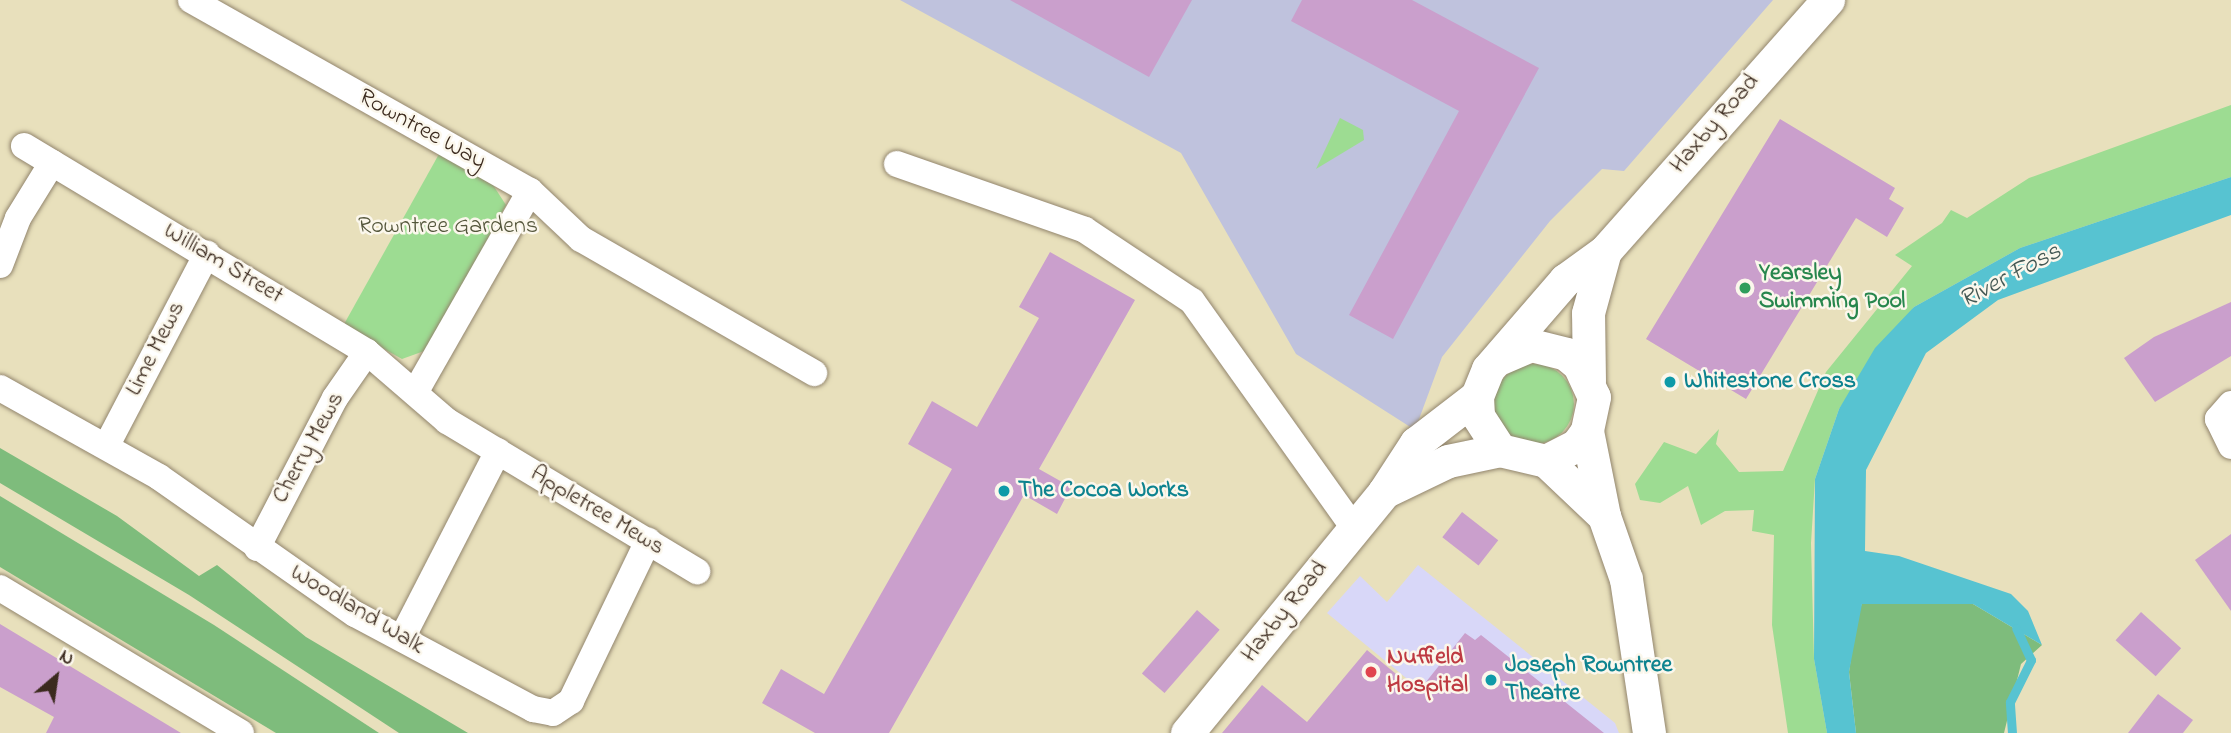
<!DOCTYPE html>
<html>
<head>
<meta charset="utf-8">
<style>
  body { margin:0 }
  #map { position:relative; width:2231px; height:733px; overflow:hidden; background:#e8e0bc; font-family:"Indie Flower",sans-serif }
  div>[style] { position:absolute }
  .built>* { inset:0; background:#d8d7f8 }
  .industrial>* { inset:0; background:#bfc2dd }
  .green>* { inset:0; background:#9ddc92 }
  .round { border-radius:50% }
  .forest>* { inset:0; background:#7ebc7c }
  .water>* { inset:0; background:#57c3d1 }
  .stream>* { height:9px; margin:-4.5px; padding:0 4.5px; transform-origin:4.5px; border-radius:4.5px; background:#57c3d1 }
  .building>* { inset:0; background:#ca9fcc; transform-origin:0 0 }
  .roads { filter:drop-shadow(0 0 2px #92856d) drop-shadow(0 0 2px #92856d) }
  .minor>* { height:26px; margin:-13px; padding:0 13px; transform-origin:13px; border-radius:13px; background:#fff }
  .tertiary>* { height:33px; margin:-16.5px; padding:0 16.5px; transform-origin:16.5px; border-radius:16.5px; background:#fff }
  .dots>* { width:19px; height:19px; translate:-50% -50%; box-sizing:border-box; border:4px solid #fbf7ec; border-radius:50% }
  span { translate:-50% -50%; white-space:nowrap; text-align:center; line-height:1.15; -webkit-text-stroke:5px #fbf7ec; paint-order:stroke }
  .street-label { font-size:24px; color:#3b2a1e }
  .park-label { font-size:24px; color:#54563b }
  .leisure-label { font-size:24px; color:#27864d; font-weight:700 }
  .left { translate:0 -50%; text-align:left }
  .culture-label { font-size:24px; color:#0d838f; font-weight:700 }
  .health-label { font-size:24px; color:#be3a42; font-weight:700 }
  .water-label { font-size:26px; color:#435854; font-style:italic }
  .north { position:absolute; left:21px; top:642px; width:70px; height:70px; -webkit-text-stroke:5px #fbf7ec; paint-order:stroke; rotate:29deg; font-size:19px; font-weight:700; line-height:28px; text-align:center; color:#3b2a1e }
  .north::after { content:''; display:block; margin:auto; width:24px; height:32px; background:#3b2a1e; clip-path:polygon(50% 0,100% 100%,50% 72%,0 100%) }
</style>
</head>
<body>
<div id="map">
  <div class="built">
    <i style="clip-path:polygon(1418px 565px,1615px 723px,1619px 733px,1473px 733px,1327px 613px,1360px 576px,1387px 602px)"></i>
  </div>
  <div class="industrial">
    <i style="clip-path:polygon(900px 0,1773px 0,1624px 171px,1602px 169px,1550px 221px,1442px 357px,1415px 430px,1296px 354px,1181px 153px)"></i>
  </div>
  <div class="green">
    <i style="clip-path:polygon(2231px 105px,2231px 177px,2020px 248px,1914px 307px,1839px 409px,1815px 479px,1811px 543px,1814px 659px,1827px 733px,1788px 733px,1772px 625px,1774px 535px,1752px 531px,1754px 510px,1725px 511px,1701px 525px,1688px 486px,1660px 503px,1640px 500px,1635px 484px,1664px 442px,1696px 454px,1719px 429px,1716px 444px,1739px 472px,1783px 471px,1826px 372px,1912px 266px,1895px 255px,1942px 223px,1951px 210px,1967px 218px,2029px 178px)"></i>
    <i style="clip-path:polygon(1340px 118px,1363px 130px,1364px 140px,1316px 169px)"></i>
    <i style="clip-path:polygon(439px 154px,493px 185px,506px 205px,427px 350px,402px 359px,343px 326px)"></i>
    <i class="round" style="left:1494px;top:364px;width:80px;height:80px"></i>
  </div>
  <div class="forest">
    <i style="clip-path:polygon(0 448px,117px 516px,199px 576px,217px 565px,306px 637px,468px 733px,399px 733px,189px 595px,0 483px)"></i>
    <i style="clip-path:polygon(0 496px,214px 625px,379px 733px,276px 733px,0 567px)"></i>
    <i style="clip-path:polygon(1909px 601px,1973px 604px,2042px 645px,2021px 664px,2004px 733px,1856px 733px,1849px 672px,1857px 614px,1862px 604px)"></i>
  </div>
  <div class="water">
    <i style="clip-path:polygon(2231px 177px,2231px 215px,1998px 300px,1926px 353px,1866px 470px,1865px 551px,1899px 556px,2011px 594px,2028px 611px,2042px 645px,1973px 604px,1862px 604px,1849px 672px,1856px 733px,1827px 733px,1814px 659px,1815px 479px,1839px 409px,1875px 348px,1914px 307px,2020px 248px)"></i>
  </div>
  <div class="stream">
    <i style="left:2012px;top:733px;width:31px;rotate:-94deg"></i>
    <i style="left:2010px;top:702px;width:47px;rotate:-63.4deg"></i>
    <i style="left:2031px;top:660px;width:35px;rotate:-115deg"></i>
  </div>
  <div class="building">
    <i style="clip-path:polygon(1010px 0,1192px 0,1149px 77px)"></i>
    <i style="clip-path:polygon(1302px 0,1412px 0,1539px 68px,1393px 339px,1349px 315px,1459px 111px,1291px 21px)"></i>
    <i style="clip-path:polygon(1780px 119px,1895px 188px,1889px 199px,1904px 208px,1887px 237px,1856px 218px,1746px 399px,1646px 339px)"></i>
    <i style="clip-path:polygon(1050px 252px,1135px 300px,1039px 469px,1071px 487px,1057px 514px,1024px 495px,889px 733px,815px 733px,762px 703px,781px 669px,824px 694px,952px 469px,908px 444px,932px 401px,977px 427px,1039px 318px,1019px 307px)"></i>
    <i style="clip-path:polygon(2231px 302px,2231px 356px,2155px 402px,2124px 358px,2154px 337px)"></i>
    <i style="left:1462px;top:512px;width:46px;height:32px;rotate:38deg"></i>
    <i style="clip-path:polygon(2231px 534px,2231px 611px,2195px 560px)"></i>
    <i style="left:1197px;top:610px;width:30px;height:84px;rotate:41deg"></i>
    <i style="left:2141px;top:612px;width:54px;height:38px;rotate:42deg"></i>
    <i style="clip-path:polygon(0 624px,181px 733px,46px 733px,54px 717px,0 687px)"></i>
    <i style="clip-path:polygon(1465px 633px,1475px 640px,1481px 635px,1604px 733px,1222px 733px,1262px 685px,1307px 722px,1367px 650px,1418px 692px)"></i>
    <i style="clip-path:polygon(2158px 694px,2193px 720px,2183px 733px,2128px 733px)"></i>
  </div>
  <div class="roads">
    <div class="minor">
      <i style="left:191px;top:0;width:389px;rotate:29.4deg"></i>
      <i style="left:530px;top:191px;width:70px;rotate:43.3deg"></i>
      <i style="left:581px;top:239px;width:269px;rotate:29.9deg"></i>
      <i style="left:24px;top:146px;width:400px;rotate:31deg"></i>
      <i style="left:367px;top:352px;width:106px;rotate:40.8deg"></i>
      <i style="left:447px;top:421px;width:292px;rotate:31deg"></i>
      <i style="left:897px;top:164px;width:199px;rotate:19.3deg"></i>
      <i style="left:1085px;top:230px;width:128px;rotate:33.6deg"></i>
      <i style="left:1192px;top:301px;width:279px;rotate:54.5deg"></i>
      <i style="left:0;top:265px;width:50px;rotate:-69deg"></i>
      <i style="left:18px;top:218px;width:65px;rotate:-58.3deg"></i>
      <i style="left:0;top:388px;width:182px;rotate:29.2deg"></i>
      <i style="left:159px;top:477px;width:239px;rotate:35deg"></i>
      <i style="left:355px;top:614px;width:202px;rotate:28.1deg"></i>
      <i style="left:533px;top:709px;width:20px;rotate:11deg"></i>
      <i style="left:553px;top:713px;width:22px;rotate:-34deg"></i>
      <i style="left:571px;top:701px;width:178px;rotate:-64.3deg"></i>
      <i style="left:416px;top:391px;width:230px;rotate:-60.3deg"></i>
      <i style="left:2231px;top:404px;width:20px;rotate:131deg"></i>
      <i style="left:2218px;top:419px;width:30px;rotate:64deg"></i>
      <i style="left:107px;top:445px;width:216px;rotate:-62.4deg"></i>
      <i style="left:257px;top:548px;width:169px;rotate:-62.5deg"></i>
      <i style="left:335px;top:398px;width:56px;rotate:-55.2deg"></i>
      <i style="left:0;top:588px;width:281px;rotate:31deg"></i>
      <i style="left:402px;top:638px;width:210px;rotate:-62.8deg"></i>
    </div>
    <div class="tertiary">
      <i style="left:1498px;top:359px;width:36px;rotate:-23deg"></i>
      <i style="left:1531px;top:345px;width:36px;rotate:14deg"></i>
      <i style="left:1566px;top:354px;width:17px;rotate:40deg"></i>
      <i style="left:1579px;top:365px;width:35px;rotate:65deg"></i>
      <i style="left:1594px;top:397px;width:35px;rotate:102deg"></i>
      <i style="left:1587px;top:431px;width:17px;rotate:126deg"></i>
      <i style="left:1577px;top:445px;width:35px;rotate:153deg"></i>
      <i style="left:1546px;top:461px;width:47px;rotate:-166.6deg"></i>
      <i style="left:1500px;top:450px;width:40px;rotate:-122.9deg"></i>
      <i style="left:1478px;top:416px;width:20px;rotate:-93deg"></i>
      <i style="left:1477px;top:396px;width:29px;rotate:-68deg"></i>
      <i style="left:1488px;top:369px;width:118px;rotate:-49.1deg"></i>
      <i style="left:1565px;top:280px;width:49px;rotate:-35.9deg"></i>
      <i style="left:1605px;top:251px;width:336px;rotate:-48.4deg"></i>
      <i style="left:1589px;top:381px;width:68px;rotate:-90.8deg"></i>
      <i style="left:1588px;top:313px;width:64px;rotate:-74.7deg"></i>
      <i style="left:1587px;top:431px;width:87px;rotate:78.7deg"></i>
      <i style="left:1604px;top:516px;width:67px;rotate:70.8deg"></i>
      <i style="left:1626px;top:579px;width:156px;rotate:81.5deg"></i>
      <i style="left:1546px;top:461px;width:80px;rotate:43.5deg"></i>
      <i style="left:1384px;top:492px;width:71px;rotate:-25.8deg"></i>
      <i style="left:1448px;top:461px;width:53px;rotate:-11.9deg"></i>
      <i style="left:1187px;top:733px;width:311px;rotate:-50.7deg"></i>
      <i style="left:1384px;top:492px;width:59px;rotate:-56.9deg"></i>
      <i style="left:1416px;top:443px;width:77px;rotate:-37.6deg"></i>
    </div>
  </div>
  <div class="dots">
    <i style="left:1745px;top:288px;background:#2e9e5b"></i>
    <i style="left:1670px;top:382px;background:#0f9aa8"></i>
    <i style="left:1004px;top:491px;background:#0f9aa8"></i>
    <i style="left:1371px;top:672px;background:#e0444e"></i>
    <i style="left:1491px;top:680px;background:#0f9aa8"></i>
  </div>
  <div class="street-label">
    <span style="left:1715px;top:124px;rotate:-49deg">Haxby Road</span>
    <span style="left:422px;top:130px;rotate:29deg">Rowntree Way</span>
    <span style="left:223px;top:264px;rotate:31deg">William Street</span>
    <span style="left:156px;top:349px;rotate:-63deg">Lime Mews</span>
    <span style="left:309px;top:448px;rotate:-61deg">Cherry Mews</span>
    <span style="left:597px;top:511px;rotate:31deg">Appletree Mews</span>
    <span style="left:357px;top:610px;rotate:31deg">Woodland Walk</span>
    <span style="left:1285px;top:612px;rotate:-51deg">Haxby Road</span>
  </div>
  <div class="park-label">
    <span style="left:448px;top:227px">Rowntree Gardens</span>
  </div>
  <div class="leisure-label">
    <span class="left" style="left:1759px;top:288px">Yearsley<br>Swimming Pool</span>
  </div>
  <div class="culture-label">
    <span class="left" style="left:1684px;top:382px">Whitestone Cross</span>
    <span class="left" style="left:1018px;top:491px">The Cocoa Works</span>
    <span class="left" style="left:1505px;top:680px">Joseph Rowntree<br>Theatre</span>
  </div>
  <div class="health-label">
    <span class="left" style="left:1387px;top:672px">Nuffield<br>Hospital</span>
  </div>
  <div class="water-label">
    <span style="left:2011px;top:277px;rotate:-28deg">River Foss</span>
  </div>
  <div class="north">N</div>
</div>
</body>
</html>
